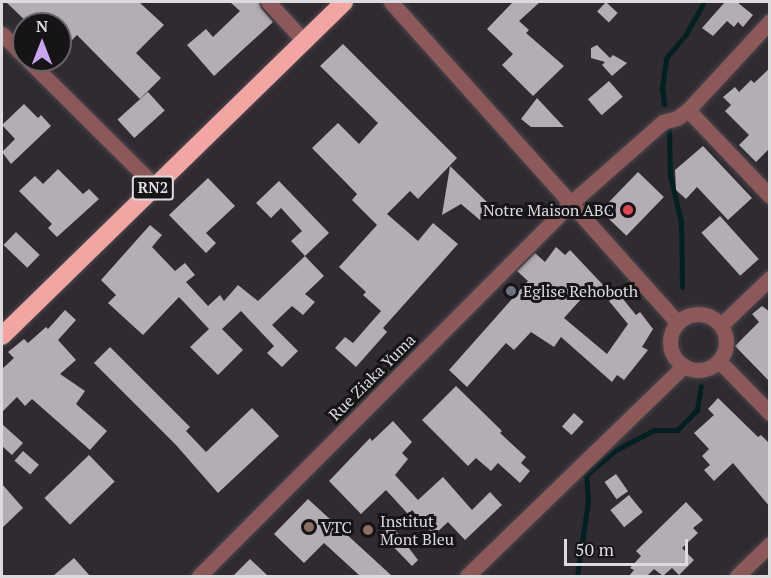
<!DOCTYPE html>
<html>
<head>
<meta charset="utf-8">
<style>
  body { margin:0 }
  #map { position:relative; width:771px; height:578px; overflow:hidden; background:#2f2b31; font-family:"PT Serif",serif }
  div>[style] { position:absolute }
  .stream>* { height:5px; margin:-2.5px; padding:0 2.5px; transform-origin:2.5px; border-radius:2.5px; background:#012021 }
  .building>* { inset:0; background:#b3aeb5; transform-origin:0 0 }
  .roads { filter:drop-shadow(0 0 2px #4b474d) drop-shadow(0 0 2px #4b474d) }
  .minor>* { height:15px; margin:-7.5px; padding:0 7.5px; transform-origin:7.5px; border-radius:7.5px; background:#8c5958 }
  .minor>.ring { margin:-7.5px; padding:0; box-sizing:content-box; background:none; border:15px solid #8c5958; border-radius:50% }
  .highway>* { height:18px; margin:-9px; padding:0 9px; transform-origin:9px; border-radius:9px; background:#f2a5a3 }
  .dots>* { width:16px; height:16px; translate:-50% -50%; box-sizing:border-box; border:3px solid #161417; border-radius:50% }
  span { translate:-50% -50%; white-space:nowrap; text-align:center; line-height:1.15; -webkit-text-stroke:6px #161417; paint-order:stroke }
  .shield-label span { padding:2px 4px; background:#161417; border:2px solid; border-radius:4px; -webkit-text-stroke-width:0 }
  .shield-label { font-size:15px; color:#dedbdf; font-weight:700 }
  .poi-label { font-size:16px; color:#dedbdf }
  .right { translate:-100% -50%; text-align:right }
  .left { translate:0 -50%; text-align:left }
  .street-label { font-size:16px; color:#dedbdf }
  .frame { position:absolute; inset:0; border:3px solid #dedbdf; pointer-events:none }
  .north { position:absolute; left:12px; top:12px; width:60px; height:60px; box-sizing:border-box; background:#161417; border:2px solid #666467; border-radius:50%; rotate:0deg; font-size:16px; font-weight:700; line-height:24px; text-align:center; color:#dedbdf }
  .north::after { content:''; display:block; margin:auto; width:21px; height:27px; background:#c8a5ef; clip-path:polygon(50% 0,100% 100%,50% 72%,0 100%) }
  .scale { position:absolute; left:564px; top:539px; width:124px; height:27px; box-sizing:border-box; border:3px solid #dedbdf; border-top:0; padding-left:8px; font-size:18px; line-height:21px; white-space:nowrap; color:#dedbdf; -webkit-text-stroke:4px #161417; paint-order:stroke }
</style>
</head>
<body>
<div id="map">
  <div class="stream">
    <i style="left:664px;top:104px;width:16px;rotate:-97deg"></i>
    <i style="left:662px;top:88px;width:30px;rotate:-82deg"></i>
    <i style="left:666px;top:58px;width:31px;rotate:-50deg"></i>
    <i style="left:686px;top:34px;width:37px;rotate:-61deg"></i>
    <i style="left:669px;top:129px;width:46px;rotate:88.8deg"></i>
    <i style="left:670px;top:175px;width:48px;rotate:76.8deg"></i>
    <i style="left:681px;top:222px;width:65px;rotate:89.1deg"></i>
    <i style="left:577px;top:576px;width:76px;rotate:-81.7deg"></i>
    <i style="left:588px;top:501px;width:26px;rotate:-94deg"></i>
    <i style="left:586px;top:475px;width:39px;rotate:-40deg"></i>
    <i style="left:616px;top:450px;width:43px;rotate:-27.8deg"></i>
    <i style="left:654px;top:430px;width:23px"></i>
    <i style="left:677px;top:430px;width:28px;rotate:-45deg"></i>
    <i style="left:697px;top:410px;width:24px;rotate:-81deg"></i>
  </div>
  <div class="building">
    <i style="clip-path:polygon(6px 2px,139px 2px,164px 25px,136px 53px,161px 78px,140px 99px,77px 35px,60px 52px,60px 24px,29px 24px)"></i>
    <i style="clip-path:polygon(230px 2px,259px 2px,261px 8px,273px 22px,214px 76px,187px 45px,206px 29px,213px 37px,240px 11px)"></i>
    <i style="clip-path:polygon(513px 2px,540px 2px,519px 21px,529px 30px,526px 33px,564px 66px,533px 96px,502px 65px,513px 54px,487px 29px)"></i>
    <i style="left:606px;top:2px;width:16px;height:13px;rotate:43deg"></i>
    <i style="clip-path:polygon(725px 2px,737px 2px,753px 15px,743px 27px,738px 22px,734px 27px,727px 21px,713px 36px,702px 28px)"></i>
    <i style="clip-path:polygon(343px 44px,457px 158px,418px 199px,410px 191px,387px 214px,418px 241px,433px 223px,458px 244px,383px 328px,387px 332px,356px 367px,335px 348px,345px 337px,353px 343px,381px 311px,363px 295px,366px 292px,339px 267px,377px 225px,352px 200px,357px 194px,312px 148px,338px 123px,359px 144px,378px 123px,320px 66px)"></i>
    <i style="clip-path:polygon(597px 45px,610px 58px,613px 55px,627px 63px,612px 76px,602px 65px,605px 62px,591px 58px,591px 48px)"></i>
    <i style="clip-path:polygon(770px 68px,770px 148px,756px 162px,739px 145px,749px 135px,725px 111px,731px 105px,723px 97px,735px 87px,739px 92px,751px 80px,754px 83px)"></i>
    <i style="left:609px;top:81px;width:21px;height:28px;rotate:49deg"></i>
    <i style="left:148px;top:92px;width:25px;height:41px;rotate:48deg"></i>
    <i style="clip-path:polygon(537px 98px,564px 127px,531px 127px,521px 119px)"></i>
    <i style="clip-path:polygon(24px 104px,38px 118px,41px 115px,51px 126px,11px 164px,2px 152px,15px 139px,2px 125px)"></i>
    <i style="clip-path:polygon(703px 146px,752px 198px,728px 220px,697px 187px,686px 199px,676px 190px,675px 170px)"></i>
    <i style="clip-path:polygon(450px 166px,491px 206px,480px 220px,461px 204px,442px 215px)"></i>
    <i style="clip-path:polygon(58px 169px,83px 194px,89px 189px,99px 199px,57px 237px,48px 228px,52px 224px,19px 191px,35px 176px,43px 184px)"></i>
    <i style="left:638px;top:172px;width:36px;height:54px;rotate:44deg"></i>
    <i style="clip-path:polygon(208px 178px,235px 206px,206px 233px,216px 243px,206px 253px,169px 215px)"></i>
    <i style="clip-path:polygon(279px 181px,329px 233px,305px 256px,291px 241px,302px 231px,281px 208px,271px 218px,256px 203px)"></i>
    <i style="left:720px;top:216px;width:58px;height:25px;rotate:48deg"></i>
    <i style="clip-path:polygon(150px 225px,162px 235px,152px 247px,175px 271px,185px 263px,195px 275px,186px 282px,208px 306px,220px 295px,224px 301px,238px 285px,258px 301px,305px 256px,324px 276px,305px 294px,315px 302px,303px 315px,292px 306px,272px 325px,298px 351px,282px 367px,267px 353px,274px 346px,241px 311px,222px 329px,243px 350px,218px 375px,190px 347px,209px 329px,179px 297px,143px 335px,108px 303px,116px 295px,101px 280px)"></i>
    <i style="left:16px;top:232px;width:33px;height:18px;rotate:44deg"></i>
    <i style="clip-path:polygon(556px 247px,565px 255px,570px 250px,604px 286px,586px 300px,583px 297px,564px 318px,607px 354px,628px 324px,609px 301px,618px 293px,636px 315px,640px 312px,653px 329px,642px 347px,648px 350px,624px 380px,617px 375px,612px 382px,561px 337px,554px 347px,531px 332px,514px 350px,506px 343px,467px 387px,449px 370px,528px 281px,517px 271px,535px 253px,545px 262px)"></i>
    <i style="clip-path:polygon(762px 306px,770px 312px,770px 382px,735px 346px,759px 322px,752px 314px)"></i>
    <i style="clip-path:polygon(65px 310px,76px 320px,58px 340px,76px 360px,60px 374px,85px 391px,76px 404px,107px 431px,90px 450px,32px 399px,25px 406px,17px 397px,2px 412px,2px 369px,14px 358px,8px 352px,24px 339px,28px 343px,46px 327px,48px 329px)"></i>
    <i style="clip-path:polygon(110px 347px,190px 427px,186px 431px,206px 452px,252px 408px,279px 436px,218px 493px,176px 445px,94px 363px)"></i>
    <i style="clip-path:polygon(456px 386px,502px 431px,500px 433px,526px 457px,521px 463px,530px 471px,520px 483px,498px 463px,491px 471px,476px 458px,468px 466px,422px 420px)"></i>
    <i style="clip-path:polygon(718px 398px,758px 437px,761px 435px,770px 444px,770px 507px,733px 463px,714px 481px,704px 470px,710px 465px,702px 456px,709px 449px,694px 433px,714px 415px,708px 409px)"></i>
    <i style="left:574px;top:413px;width:13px;height:18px;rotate:42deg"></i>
    <i style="clip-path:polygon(393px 421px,412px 442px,402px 453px,408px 459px,395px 475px,418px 500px,443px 477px,472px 510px,490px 492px,502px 505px,465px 540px,448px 522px,434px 535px,412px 510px,408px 514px,386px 490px,361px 514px,329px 481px,370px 438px,372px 441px)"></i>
    <i style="clip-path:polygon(2px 424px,23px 443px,12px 455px,2px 446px)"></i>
    <i style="left:23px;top:451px;width:21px;height:13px;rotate:41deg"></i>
    <i style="left:89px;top:455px;width:37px;height:62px;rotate:46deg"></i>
    <i style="left:616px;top:474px;width:21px;height:14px;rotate:55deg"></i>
    <i style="clip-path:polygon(2px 484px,23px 508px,2px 528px)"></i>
    <i style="left:629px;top:495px;width:22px;height:24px;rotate:51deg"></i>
    <i style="clip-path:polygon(308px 499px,392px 576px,360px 576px,324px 543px,304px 563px,274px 534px)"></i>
    <i style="clip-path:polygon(686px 502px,703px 520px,693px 528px,698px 533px,682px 548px,694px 560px,679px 575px,672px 568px,663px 576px,654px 569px,647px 576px,629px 576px,634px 570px,630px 568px,641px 556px,636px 551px)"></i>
    <i style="clip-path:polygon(392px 526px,418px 560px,412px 566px,381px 534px)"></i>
    <i style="clip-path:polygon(74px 558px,90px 576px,53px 576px)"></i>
    <i style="clip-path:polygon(250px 559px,268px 576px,233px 576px)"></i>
  </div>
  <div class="roads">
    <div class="minor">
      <i style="left:268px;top:2px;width:54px;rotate:47.2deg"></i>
      <i style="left:391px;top:2px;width:429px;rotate:48.2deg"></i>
      <i style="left:2px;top:34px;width:31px;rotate:45deg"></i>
      <i style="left:28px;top:60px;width:179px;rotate:44.8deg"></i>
      <i style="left:688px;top:110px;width:119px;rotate:46.4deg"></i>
      <i class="ring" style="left:670px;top:314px;width:41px;height:41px"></i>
      <i style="left:721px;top:325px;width:68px;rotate:-43.8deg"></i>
      <i style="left:719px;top:361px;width:73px;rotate:45.6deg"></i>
      <i style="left:199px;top:576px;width:527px;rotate:-45.08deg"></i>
      <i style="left:571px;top:203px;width:123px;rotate:-41.4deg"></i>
      <i style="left:663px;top:122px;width:15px;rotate:-16deg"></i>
      <i style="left:677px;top:118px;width:14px;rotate:-36deg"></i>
      <i style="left:688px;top:110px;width:121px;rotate:-47.3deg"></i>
      <i style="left:467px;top:576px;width:302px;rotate:-44.1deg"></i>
      <i style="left:737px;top:576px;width:46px;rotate:-44.1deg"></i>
    </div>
    <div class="highway">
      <i style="left:2px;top:336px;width:478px;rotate:-44.3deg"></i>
    </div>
  </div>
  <div class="dots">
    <i style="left:628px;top:210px;background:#e0444e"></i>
    <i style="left:511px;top:291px;background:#6b7280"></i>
    <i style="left:309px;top:527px;background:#8d6e63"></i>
    <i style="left:368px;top:530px;background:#8d6e63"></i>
  </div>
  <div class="shield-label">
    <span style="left:153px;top:188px">RN2</span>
  </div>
  <div class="poi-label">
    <span class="right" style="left:614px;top:210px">Notre Maison ABC</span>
    <span class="left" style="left:523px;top:291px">Eglise Rehoboth</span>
    <span class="left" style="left:380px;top:530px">Institut<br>Mont Bleu</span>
    <span class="left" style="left:321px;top:527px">VTC</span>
  </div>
  <div class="street-label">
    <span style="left:372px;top:377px;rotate:-45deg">Rue Ziaka Yuma</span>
  </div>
  <div class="frame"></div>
  <div class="north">N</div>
  <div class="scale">50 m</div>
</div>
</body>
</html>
